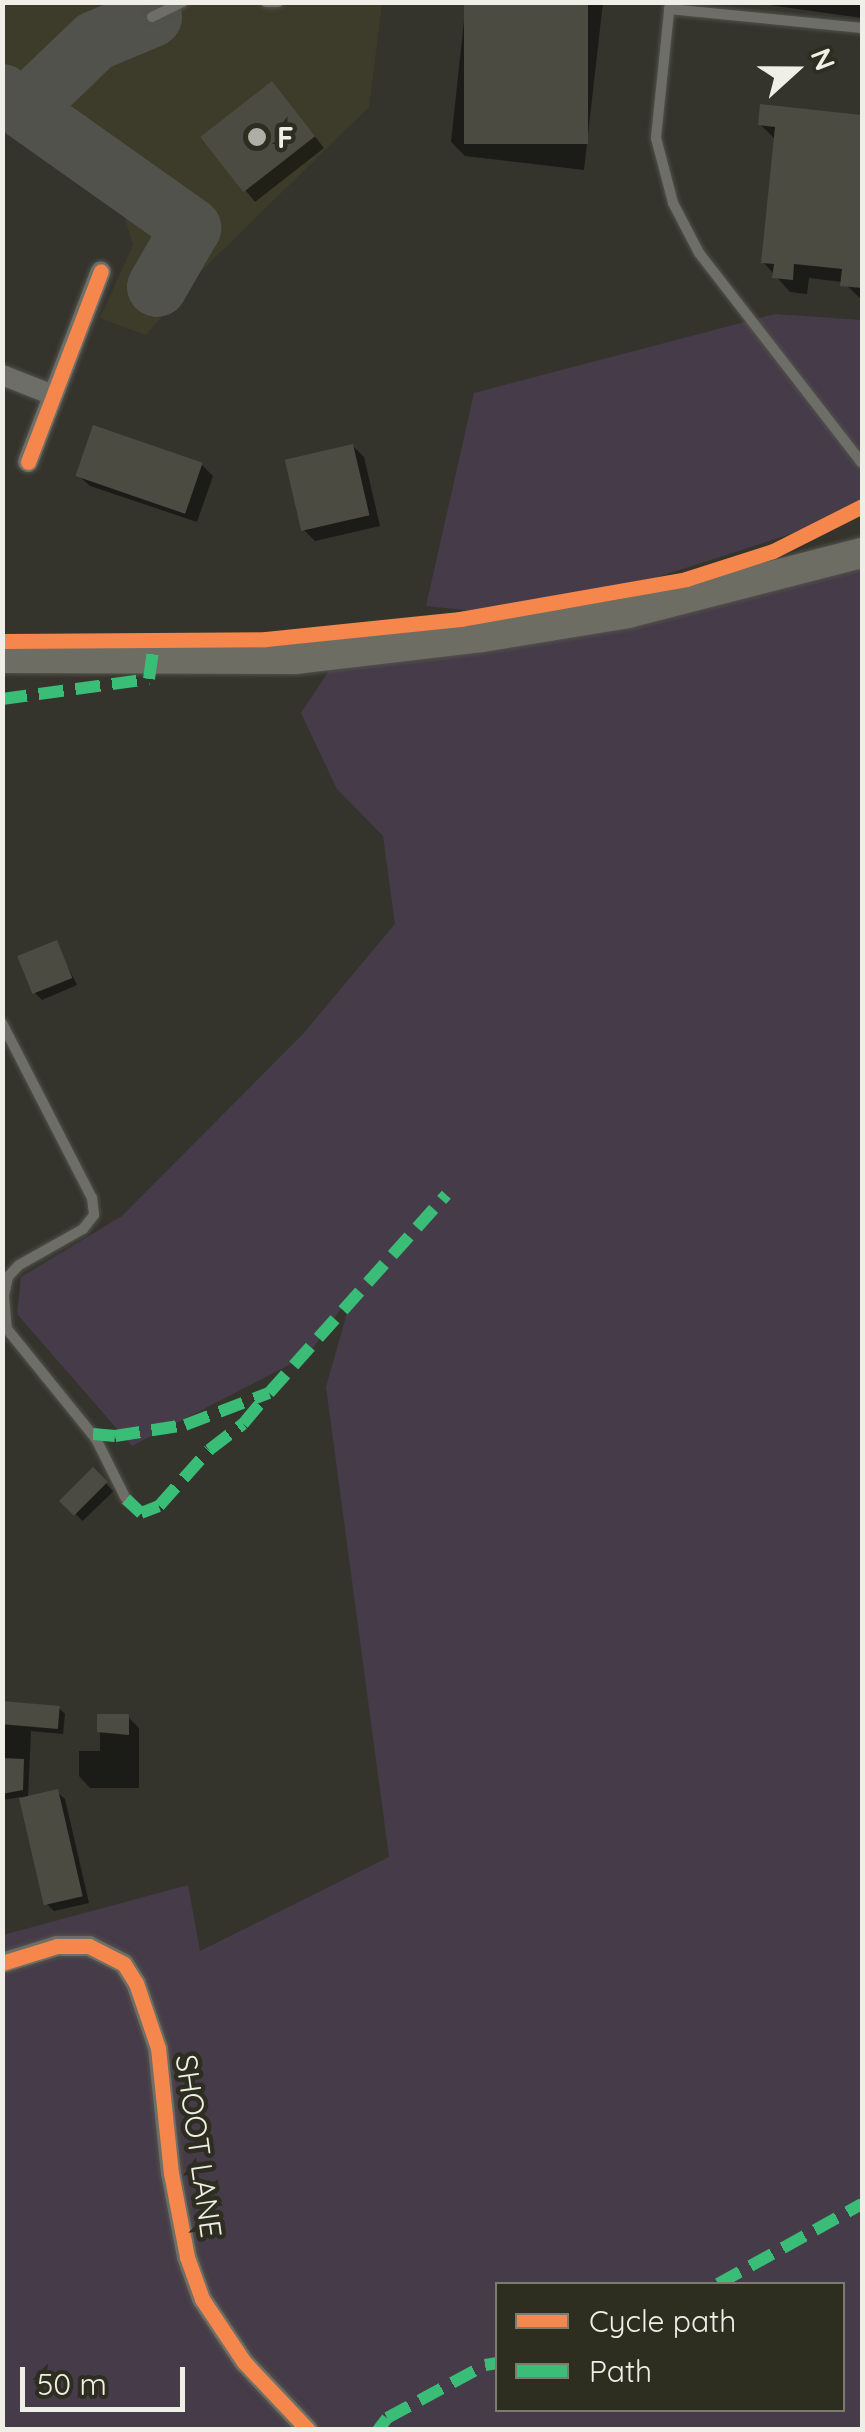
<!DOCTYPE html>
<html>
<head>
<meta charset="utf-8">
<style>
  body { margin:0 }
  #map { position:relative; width:865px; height:2432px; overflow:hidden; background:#34342d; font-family:Quicksand,sans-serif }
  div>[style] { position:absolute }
  .built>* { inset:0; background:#3d3c2a }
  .green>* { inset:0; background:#463b49 }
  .shadow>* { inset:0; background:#0007; transform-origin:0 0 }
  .taxiway>* { height:60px; margin:-30px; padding:0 30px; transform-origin:30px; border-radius:30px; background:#52524c }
  .building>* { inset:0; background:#4b4b42; transform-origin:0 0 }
  .roads { filter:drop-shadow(0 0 2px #52524c) drop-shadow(0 0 2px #52524c) }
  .lane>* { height:10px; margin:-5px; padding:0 5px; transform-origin:5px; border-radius:5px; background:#6e6e68 }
  .street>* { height:20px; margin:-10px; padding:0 10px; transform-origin:10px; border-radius:10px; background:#6e6e68 }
  .secondary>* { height:30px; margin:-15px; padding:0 15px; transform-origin:15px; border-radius:15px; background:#6d6d63 }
  .quiet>* { height:12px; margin-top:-6px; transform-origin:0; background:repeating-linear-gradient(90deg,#3abd76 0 25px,transparent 0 37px) }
  .cycleway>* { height:15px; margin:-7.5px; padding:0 7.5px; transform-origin:7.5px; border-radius:7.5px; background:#f5874c }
  .dots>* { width:28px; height:28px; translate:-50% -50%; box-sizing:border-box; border:5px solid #2d2d20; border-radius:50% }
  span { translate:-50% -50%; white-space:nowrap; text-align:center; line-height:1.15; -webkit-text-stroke:9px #2d2d20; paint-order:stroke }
  .poi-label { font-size:30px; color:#efefe7; font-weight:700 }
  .left { translate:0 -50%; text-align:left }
  .street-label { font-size:30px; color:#efefe7 }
  .frame { position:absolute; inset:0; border:5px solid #efefe7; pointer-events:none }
  .legend { position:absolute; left:495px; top:2282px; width:350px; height:130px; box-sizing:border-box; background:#2d2d20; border:2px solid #7b7b70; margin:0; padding:12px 18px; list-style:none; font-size:30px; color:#efefe7 }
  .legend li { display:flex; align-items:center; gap:20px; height:50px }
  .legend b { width:50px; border:2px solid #7b7b70 }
  .north { position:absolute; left:745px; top:20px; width:100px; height:100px; -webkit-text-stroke:8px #2d2d20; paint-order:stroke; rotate:69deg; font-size:28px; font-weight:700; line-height:40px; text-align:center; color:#efefe7 }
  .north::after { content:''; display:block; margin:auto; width:35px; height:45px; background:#efefe7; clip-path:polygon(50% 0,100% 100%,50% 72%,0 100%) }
  .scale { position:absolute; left:20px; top:2367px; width:165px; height:45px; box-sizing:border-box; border:5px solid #efefe7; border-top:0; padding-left:12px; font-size:30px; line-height:35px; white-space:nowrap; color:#efefe7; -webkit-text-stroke:8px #2d2d20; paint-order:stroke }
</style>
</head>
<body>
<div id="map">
  <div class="built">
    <i style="clip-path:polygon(2px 3px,382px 3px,369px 107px,197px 275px,146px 335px,100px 318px,133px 245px,123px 212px,3px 120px)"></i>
  </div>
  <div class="green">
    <i style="clip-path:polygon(775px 314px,862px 320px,862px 511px,633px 585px,484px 612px,426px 606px,474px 393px)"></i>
    <i style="clip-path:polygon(evenodd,862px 565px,862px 2429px,3px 2430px,3px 1935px,188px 1885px,200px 1951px,389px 1857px,326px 1387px,353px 1292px,308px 1355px,132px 1446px,17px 1314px,21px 1277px,122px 1216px,303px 1034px,395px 924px,383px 836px,337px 789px,301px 713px,335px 662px,862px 565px,498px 2284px,842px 2284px,842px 2410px,498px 2410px,498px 2284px)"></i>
  </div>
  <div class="shadow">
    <i style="clip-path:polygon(466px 2px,603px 2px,584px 170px,465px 156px,451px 142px)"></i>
    <i style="clip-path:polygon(747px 2px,862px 2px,862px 18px)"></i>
    <i style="clip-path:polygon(283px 96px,324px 148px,255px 202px,203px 138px)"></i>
    <i style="clip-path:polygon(762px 107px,862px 117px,862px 300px,843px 282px,809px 278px,807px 294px,790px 292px,763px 262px,776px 140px,761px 125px)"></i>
    <i style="clip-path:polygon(353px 446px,364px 457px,380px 526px,315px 541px,304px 530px)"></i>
    <i style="clip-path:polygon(202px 465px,213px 476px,197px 522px,90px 486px,78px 475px)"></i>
    <i style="clip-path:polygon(56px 943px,77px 985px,42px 1000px,35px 993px)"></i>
    <i style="left:94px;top:1471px;width:28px;height:43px;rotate:46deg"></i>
    <i style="clip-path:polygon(2px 1703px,59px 1708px,65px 1714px,63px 1734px,31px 1731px,28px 1799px,57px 1792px,65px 1799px,89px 1903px,54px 1911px,47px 1904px,21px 1797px,2px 1800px)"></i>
    <i style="clip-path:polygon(100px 1717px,128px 1717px,139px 1728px,139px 1788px,90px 1788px,79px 1776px,79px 1751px,100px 1751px)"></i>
  </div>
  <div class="taxiway">
    <i style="left:2px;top:94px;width:232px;rotate:35.3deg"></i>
    <i style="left:191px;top:228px;width:68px;rotate:120deg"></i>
    <i style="left:24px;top:109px;width:98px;rotate:-43.8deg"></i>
    <i style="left:95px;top:41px;width:62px;rotate:-22.8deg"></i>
  </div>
  <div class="building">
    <i style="left:464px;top:2px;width:124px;height:142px"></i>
    <i style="left:272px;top:81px;width:70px;height:91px;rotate:52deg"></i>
    <i style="clip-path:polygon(760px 104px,862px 115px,862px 288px,840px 286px,842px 269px,794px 264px,793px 280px,772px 278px,774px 264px,761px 263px,775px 127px,758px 125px)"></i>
    <i style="left:93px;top:425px;width:116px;height:54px;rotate:19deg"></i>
    <i style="left:353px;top:444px;width:73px;height:70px;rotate:77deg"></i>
    <i style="left:57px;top:940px;width:41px;height:43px;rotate:68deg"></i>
    <i style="left:93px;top:1467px;width:21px;height:48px;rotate:45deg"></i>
    <i style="left:2px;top:1701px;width:58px;height:23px;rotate:5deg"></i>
    <i style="clip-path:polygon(97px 1714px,129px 1714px,129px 1735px,97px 1732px)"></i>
    <i style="clip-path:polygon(2px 1758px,24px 1759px,23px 1790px,2px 1794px)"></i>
    <i style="left:58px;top:1789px;width:110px;height:40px;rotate:77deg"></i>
  </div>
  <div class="roads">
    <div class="lane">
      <i style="left:266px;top:2px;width:12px"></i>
      <i style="left:670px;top:2px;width:137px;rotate:95.9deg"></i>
      <i style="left:656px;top:138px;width:67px;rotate:75.3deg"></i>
      <i style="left:673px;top:203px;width:56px;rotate:62.5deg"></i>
      <i style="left:699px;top:253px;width:266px;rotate:52.2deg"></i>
      <i style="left:669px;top:9px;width:194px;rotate:5.6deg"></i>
      <i style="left:152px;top:17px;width:34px;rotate:-26deg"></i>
      <i style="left:2px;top:1023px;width:197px;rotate:62.8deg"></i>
      <i style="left:92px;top:1198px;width:17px;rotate:83deg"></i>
      <i style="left:94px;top:1215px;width:18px;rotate:128deg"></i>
      <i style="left:83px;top:1229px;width:73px;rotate:150.6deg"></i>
      <i style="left:19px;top:1265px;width:16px;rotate:133deg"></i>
      <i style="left:8px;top:1277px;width:19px;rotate:102deg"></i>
      <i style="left:4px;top:1296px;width:33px;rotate:85deg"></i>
      <i style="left:7px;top:1329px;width:141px;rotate:51deg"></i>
      <i style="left:96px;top:1439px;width:67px;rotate:63.4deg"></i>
    </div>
    <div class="street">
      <i style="left:2px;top:375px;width:55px;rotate:21.4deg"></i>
      <i style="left:28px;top:462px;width:204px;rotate:-69.1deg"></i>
      <i style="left:2px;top:1963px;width:58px;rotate:-17.2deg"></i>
      <i style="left:57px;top:1946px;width:32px"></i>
      <i style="left:89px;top:1946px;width:39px;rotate:27deg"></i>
      <i style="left:124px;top:1964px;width:22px;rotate:58deg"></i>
      <i style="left:136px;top:1983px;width:69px;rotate:71.3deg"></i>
      <i style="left:158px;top:2048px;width:126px;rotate:84.1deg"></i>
      <i style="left:171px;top:2173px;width:86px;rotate:79.2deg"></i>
      <i style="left:187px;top:2257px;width:45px;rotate:70.3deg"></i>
      <i style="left:202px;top:2299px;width:76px;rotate:56.3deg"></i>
      <i style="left:244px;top:2362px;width:93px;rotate:46.7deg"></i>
    </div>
    <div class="secondary">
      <i style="left:2px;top:658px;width:293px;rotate:0.2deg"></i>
      <i style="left:295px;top:659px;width:188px;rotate:-6.7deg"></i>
      <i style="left:482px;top:637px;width:148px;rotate:-9.3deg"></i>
      <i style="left:628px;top:613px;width:242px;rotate:-14.4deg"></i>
    </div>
  </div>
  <div class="quiet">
    <i style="left:2px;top:699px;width:148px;rotate:-7.7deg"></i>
    <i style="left:149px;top:679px;width:36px;rotate:-82deg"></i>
    <i style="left:93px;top:1434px;width:22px;rotate:5deg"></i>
    <i style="left:115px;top:1436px;width:71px;rotate:-8.9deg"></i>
    <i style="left:185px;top:1425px;width:90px;rotate:-20.9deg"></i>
    <i style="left:269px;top:1393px;width:266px;rotate:-48.2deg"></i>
    <i style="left:126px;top:1499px;width:21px;rotate:43deg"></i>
    <i style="left:141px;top:1513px;width:19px;rotate:-21deg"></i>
    <i style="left:159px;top:1506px;width:75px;rotate:-48.2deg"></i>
    <i style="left:209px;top:1450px;width:43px;rotate:-37.4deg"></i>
    <i style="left:243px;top:1424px;width:35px;rotate:-50deg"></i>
    <i style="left:718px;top:2284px;width:165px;rotate:-29.1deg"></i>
    <i style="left:378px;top:2430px;width:15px;rotate:-53deg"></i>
    <i style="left:387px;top:2418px;width:111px;rotate:-28.4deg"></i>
    <i style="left:485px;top:2365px;width:13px;rotate:-9deg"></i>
  </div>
  <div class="cycleway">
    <i style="left:28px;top:462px;width:204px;rotate:-69.1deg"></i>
    <i style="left:2px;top:641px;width:264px;rotate:-0.4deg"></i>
    <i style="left:266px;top:639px;width:195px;rotate:-5.9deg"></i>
    <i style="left:460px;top:619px;width:230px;rotate:-10deg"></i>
    <i style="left:686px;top:579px;width:91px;rotate:-17.8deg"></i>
    <i style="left:773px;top:551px;width:100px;rotate:-26.8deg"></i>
    <i style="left:2px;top:1963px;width:58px;rotate:-17.2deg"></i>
    <i style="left:57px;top:1946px;width:32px"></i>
    <i style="left:89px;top:1946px;width:39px;rotate:27deg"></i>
    <i style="left:124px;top:1964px;width:22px;rotate:58deg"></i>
    <i style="left:136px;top:1983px;width:69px;rotate:71.3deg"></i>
    <i style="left:158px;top:2048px;width:126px;rotate:84.1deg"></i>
    <i style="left:171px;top:2173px;width:86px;rotate:79.2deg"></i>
    <i style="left:187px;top:2257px;width:45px;rotate:70.3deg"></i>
    <i style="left:202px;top:2299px;width:76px;rotate:56.3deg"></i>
    <i style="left:244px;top:2362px;width:93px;rotate:46.7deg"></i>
  </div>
  <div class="dots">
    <i style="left:257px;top:137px;background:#aeaea6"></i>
  </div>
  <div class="poi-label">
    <span class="left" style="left:277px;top:137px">F</span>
  </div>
  <div class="street-label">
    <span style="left:199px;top:2146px;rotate:82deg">SHOOT LANE</span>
  </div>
  <div class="frame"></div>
  <ul class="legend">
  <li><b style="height:12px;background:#f5874c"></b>Cycle path</li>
  <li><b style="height:12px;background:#3abd76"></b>Path</li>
  </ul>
  <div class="north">N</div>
  <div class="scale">50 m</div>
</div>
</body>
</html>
